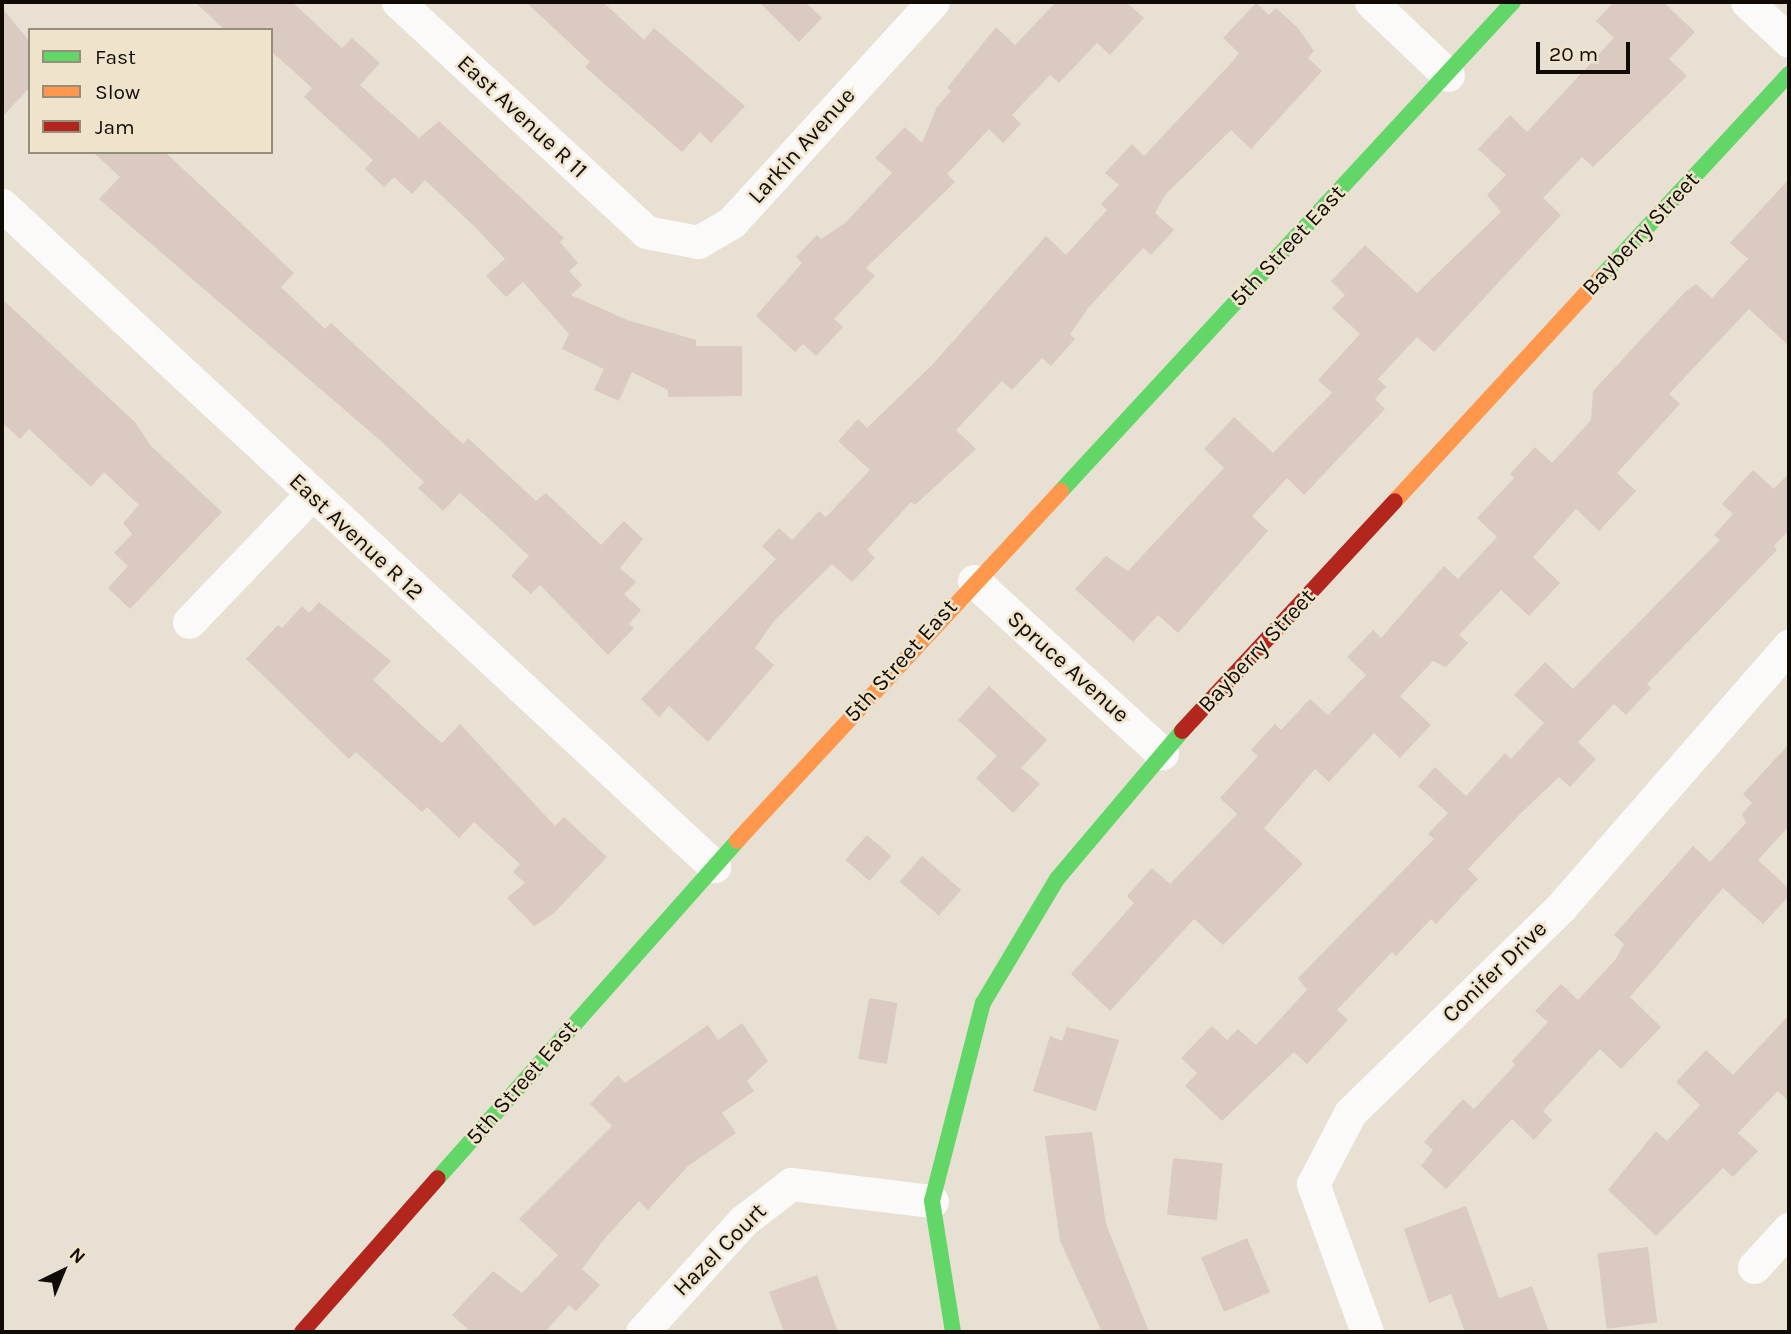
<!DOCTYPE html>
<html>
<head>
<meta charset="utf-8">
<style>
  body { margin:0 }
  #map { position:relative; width:1791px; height:1334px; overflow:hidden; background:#e7e0d3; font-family:Karla,sans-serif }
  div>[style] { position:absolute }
  .building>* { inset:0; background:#dbcac1; transform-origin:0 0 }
  .street>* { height:33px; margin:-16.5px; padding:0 16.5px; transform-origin:16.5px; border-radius:16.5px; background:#fbfaf8 }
  .fast>* { height:16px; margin:-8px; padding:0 8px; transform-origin:8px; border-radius:8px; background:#63d668 }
  .slow>* { height:16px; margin:-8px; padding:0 8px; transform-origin:8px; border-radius:8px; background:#ff974d }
  .jam>* { height:16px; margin:-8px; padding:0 8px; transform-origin:8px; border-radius:8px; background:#b3261e }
  span { translate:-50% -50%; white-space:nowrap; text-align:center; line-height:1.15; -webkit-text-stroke:5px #efe4cb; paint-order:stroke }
  .street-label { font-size:23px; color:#100c05 }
  .frame { position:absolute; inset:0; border:4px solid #100c05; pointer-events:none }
  .legend { position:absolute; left:28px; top:28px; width:245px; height:126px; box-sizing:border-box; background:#efe4cb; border:2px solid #968e7c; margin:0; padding:9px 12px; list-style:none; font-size:21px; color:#100c05 }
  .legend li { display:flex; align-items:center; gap:14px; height:35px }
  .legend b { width:35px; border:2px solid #968e7c }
  .north { position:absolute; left:28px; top:1236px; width:70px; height:70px; -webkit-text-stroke:5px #efe4cb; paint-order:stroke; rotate:43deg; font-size:19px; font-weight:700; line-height:28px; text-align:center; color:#100c05 }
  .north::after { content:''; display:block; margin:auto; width:24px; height:32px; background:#100c05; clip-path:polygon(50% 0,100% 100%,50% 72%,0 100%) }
  .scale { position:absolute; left:1536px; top:42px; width:94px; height:32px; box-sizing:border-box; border:4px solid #100c05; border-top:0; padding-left:9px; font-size:21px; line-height:24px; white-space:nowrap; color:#100c05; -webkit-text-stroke:5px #efe4cb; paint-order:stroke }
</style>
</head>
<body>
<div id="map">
  <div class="building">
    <i style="clip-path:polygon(195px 2px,292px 2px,342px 48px,352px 38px,380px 63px,360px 85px,419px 138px,439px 121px,564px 238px,560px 242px,578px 263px,569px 271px,582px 285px,571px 295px,627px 320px,696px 340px,696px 346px,742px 346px,742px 396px,668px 397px,668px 390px,632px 372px,619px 401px,594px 390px,604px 369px,562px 349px,569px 334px,523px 282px,506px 297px,486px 276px,505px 259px,475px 227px,425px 180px,412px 194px,394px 177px,384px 187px,365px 169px,373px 160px,304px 97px,312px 88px,271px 51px,271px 30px,225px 30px)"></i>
    <i style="clip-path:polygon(526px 2px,603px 2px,644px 40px,654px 28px,745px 106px,711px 143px,700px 132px,682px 152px,585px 67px,590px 62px)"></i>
    <i style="clip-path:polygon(759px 2px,805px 2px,822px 18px,799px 42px)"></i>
    <i style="clip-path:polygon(1056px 2px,1126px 2px,1144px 18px,1110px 55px,1097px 43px,1059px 83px,1050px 75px,1012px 115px,1021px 124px,1003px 143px,989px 129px,947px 174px,955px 182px,866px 268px,875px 276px,834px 319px,843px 327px,816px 356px,803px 344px,795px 352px,756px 316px,802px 263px,796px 257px,817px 235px,821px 239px,845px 223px,892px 173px,875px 158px,905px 127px,922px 143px,937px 107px,951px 91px,947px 88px,996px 27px,1015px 45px)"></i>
    <i style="clip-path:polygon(1614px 2px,1663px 2px,1695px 32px,1669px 59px,1687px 76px,1593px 167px,1582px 157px,1543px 198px,1561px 215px,1434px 352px,1417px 337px,1378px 379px,1386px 387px,1375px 399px,1385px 409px,1304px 495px,1287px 478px,1252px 516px,1268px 531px,1178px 633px,1158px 615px,1133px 642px,1075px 589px,1106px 556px,1128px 571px,1224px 468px,1204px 449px,1234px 417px,1273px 453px,1332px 393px,1318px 380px,1360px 334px,1332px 308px,1345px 295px,1331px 281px,1365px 245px,1417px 293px,1501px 212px,1487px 195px,1506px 175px,1478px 149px,1510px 115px,1527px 132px,1614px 38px,1596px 21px)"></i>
    <i style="clip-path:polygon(1256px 3px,1269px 15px,1276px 8px,1298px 28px,1314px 51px,1308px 58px,1322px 71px,1251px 149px,1231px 130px,1165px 195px,1155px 213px,1174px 230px,1151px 255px,1143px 248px,1089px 307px,1070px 334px,1075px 339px,1051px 366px,1042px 358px,1012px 390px,1002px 381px,956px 430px,976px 449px,915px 505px,911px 502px,867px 550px,875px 558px,852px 582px,832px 564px,774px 621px,755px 648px,774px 665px,708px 742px,669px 706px,659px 717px,641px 699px,776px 559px,762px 546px,779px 528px,792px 540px,819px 511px,826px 517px,870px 470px,838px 441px,858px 419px,867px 428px,932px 365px,1046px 236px,1066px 255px,1107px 210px,1101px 204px,1119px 185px,1105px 173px,1132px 144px,1144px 156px,1233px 61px,1239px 53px,1223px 38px)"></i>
    <i style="clip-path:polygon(2px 8px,30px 42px,30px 87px,2px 117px)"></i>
    <i style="clip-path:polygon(93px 152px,165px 152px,294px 273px,281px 287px,325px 329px,331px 323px,463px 444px,468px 438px,536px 501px,546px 493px,601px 545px,624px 521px,643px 539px,620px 568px,636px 582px,624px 594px,641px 610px,629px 624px,634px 628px,608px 655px,540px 585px,531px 594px,511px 576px,529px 556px,486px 516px,460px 493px,443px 511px,418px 488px,424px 482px,382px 442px,99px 199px,120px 177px)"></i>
    <i style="clip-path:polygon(1789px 179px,1789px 346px,1749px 309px,1669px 394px,1680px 404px,1617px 473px,1636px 491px,1599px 531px,1576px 509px,1533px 557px,1560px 583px,1529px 616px,1501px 590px,1459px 635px,1468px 643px,1446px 667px,1433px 661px,1400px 696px,1431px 725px,1400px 758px,1374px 733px,1329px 782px,1315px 769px,1264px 828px,1303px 864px,1223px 945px,1194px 919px,1110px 1011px,1071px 974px,1134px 903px,1127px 896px,1152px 868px,1170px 884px,1237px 814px,1220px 798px,1258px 756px,1251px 750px,1275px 724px,1281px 730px,1310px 699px,1328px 715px,1366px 675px,1347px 657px,1373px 630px,1381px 638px,1444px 566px,1458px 579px,1497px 537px,1477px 518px,1514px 478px,1510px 474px,1535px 447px,1552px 463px,1591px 420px,1593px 391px,1686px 291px,1696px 284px,1712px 298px,1748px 259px,1730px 243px)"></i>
    <i style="clip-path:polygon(2px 299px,135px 422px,151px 446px,222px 512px,130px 609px,108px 588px,128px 566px,114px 553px,132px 534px,123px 523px,139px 505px,104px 472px,91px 487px,29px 429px,20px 439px,2px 422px)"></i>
    <i style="clip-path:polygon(1753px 470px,1774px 489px,1789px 473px,1789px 530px,1774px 546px,1777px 550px,1647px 684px,1651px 688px,1626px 715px,1614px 704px,1578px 742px,1596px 759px,1570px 787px,1559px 777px,1520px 814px,1468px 869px,1478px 879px,1436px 924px,1431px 919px,1396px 956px,1392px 952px,1337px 1010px,1348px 1020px,1307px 1064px,1294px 1052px,1222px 1121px,1185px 1086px,1197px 1073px,1181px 1058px,1212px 1026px,1227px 1040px,1238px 1029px,1256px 1045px,1307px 990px,1298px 978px,1434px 839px,1428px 834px,1448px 813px,1418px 786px,1435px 767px,1466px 796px,1505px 753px,1511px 759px,1544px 723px,1514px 695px,1545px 662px,1573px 689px,1720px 540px,1714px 535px,1733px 514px,1722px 504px)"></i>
    <i style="clip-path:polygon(319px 602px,391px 661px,373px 680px,428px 731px,442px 743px,460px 724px,555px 826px,564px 817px,607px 857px,553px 914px,534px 926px,507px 898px,525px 883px,513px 872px,520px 864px,474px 822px,459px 838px,427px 807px,422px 812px,356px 752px,349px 759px,246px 659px,278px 625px,282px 628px,302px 606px,309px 613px)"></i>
    <i style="clip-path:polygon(989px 686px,1047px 740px,1021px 768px,1040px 784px,1013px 813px,976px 778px,997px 756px,958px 720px)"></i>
    <i style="clip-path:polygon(1789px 744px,1789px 826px,1758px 860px,1789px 889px,1789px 896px,1763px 924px,1723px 888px,1630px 997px,1661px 1027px,1621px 1069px,1600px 1049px,1543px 1111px,1552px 1120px,1534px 1140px,1512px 1119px,1446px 1189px,1421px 1166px,1433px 1150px,1424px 1142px,1463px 1099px,1474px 1109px,1515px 1065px,1512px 1061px,1548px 1022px,1535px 1011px,1561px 984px,1578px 1000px,1616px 959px,1624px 944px,1614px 935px,1693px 846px,1710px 862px,1746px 823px,1742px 814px,1752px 803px,1743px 794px)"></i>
    <i style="left:867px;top:835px;width:32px;height:33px;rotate:41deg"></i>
    <i style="left:922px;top:856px;width:52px;height:34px;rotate:41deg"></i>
    <i style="left:869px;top:998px;width:29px;height:62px;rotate:10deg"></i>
    <i style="clip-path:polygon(1789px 1015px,1789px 1102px,1778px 1091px,1738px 1133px,1758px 1151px,1733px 1177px,1723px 1168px,1656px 1236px,1608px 1190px,1656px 1131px,1667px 1141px,1700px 1105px,1676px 1082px,1706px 1050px,1733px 1075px)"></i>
    <i style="clip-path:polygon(742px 1023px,768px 1061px,747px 1081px,754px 1091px,722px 1113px,736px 1133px,688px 1166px,648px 1210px,639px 1201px,605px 1238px,582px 1269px,600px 1285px,576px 1311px,569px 1305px,545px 1332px,471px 1332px,452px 1315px,493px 1271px,522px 1293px,558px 1255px,519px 1219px,612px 1126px,590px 1104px,618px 1075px,625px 1083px,708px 1025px,718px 1040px)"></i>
    <i style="clip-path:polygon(1067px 1027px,1119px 1040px,1096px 1111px,1033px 1091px,1050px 1036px,1062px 1041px)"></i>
    <i style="clip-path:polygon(1092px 1132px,1106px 1224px,1149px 1332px,1102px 1332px,1060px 1241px,1045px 1136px)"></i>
    <i style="left:1173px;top:1158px;width:50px;height:57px;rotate:6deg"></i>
    <i style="clip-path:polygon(1466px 1206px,1499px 1298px,1532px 1286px,1549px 1332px,1465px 1332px,1451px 1294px,1429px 1303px,1404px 1229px)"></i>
    <i style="left:1247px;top:1238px;width:59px;height:50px;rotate:67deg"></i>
    <i style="left:1648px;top:1247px;width:76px;height:51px;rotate:83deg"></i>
    <i style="clip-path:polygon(817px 1275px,838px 1332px,784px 1332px,769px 1292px)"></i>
  </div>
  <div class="street">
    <i style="left:398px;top:2px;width:338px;rotate:42.8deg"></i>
    <i style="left:646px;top:232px;width:53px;rotate:10.9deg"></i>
    <i style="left:698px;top:242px;width:39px;rotate:-30deg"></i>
    <i style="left:732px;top:222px;width:298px;rotate:-47.6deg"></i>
    <i style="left:1371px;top:2px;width:106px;rotate:43.5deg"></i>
    <i style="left:1747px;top:2px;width:57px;rotate:42.9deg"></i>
    <i style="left:2px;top:205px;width:972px;rotate:42.87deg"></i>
    <i style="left:974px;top:581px;width:255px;rotate:42.5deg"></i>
    <i style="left:189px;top:622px;width:176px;rotate:-46.2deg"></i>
    <i style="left:1754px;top:1267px;width:52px;rotate:-47.4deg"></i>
    <i style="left:642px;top:1332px;width:150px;rotate:-47.7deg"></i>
    <i style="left:743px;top:1221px;width:61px;rotate:-37.6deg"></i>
    <i style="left:791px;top:1184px;width:142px;rotate:6.9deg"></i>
    <i style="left:1367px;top:1332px;width:158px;rotate:-110deg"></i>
    <i style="left:1313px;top:1184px;width:80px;rotate:-62.5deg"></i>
    <i style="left:1350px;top:1113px;width:295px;rotate:-44.3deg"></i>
    <i style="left:1561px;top:907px;width:347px;rotate:-48.9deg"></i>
  </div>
  <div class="fast">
    <i style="left:1601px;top:277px;width:277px;rotate:-47.2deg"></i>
    <i style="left:1061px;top:491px;width:666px;rotate:-47.25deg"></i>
    <i style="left:438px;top:1178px;width:451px;rotate:-48.4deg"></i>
    <i style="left:953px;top:1332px;width:133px;rotate:-99.1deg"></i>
    <i style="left:932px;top:1201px;width:204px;rotate:-75.6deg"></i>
    <i style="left:983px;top:1003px;width:144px;rotate:-59.2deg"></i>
    <i style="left:1057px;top:879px;width:194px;rotate:-49.8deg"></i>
  </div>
  <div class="slow">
    <i style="left:1395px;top:501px;width:304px;rotate:-47.4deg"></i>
    <i style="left:737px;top:841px;width:477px;rotate:-47.2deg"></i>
  </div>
  <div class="jam">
    <i style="left:1182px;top:731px;width:313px;rotate:-47.2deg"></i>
    <i style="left:302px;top:1332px;width:205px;rotate:-48.6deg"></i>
  </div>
  <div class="street-label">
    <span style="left:522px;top:117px;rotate:43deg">East Avenue R 11</span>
    <span style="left:802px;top:146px;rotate:-48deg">Larkin Avenue</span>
    <span style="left:1641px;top:234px;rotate:-47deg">Bayberry Street</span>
    <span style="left:1288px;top:246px;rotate:-47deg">5th Street East</span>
    <span style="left:356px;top:537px;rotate:43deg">East Avenue R 12</span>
    <span style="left:1257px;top:651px;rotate:-47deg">Bayberry Street</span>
    <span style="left:901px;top:661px;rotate:-48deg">5th Street East</span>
    <span style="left:1068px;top:667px;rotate:42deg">Spruce Avenue</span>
    <span style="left:1495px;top:972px;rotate:-44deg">Conifer Drive</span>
    <span style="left:522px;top:1083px;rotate:-49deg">5th Street East</span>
    <span style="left:720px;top:1250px;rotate:-45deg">Hazel Court</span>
  </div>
  <div class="frame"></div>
  <ul class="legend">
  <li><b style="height:9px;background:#63d668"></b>Fast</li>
  <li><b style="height:9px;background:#ff974d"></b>Slow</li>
  <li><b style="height:9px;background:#b3261e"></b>Jam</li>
  </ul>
  <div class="north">N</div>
  <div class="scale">20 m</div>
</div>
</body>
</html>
